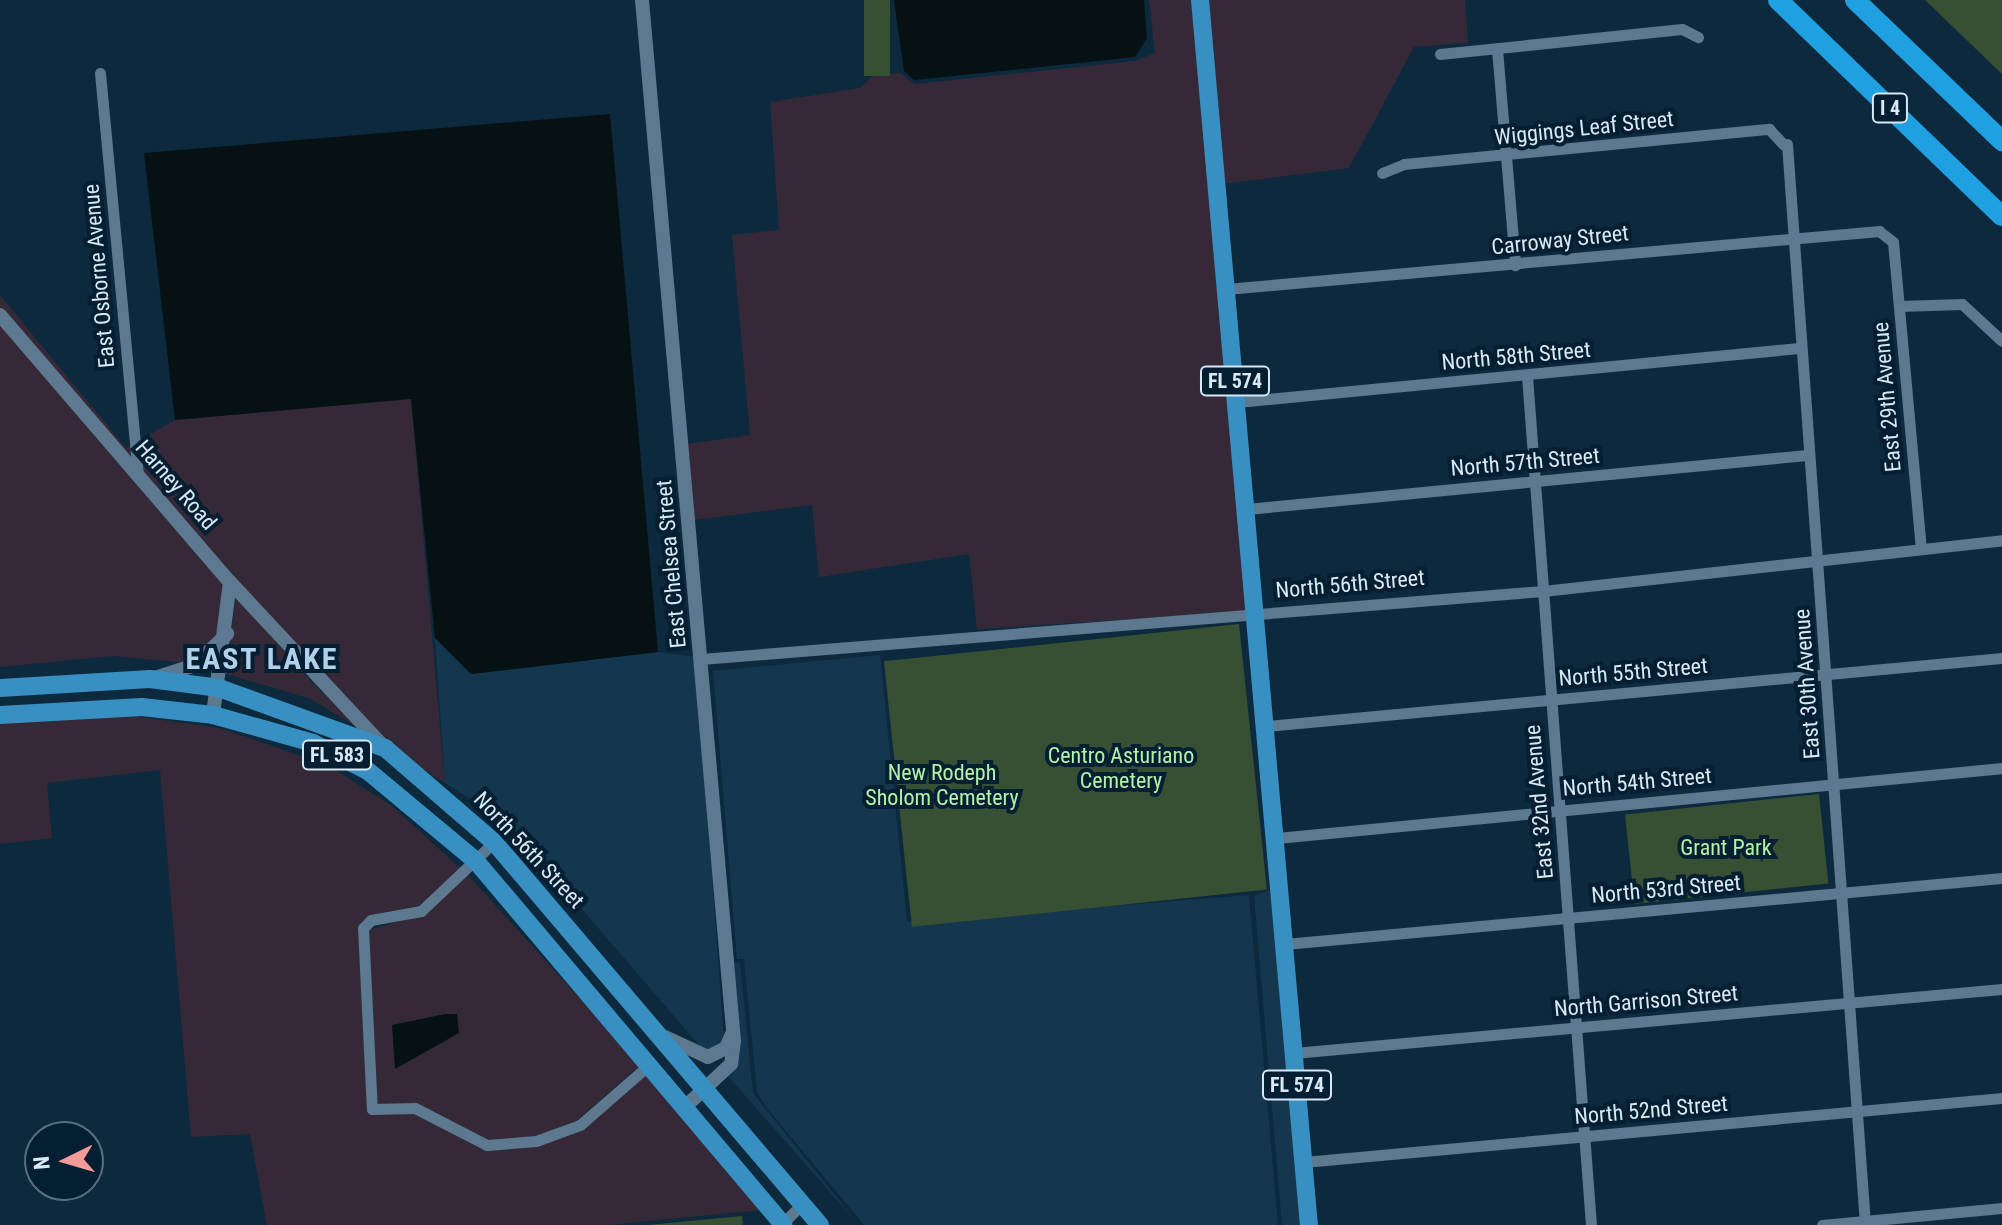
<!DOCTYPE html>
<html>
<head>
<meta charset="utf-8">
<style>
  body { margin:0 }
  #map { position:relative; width:2002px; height:1225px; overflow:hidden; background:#0d293d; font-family:"Roboto Condensed",sans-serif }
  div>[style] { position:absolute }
  .commercial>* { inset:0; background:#362937 }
  .built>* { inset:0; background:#14364e }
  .green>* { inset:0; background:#375034; transform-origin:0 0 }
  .water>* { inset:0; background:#051112 }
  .minor>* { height:11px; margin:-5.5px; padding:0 5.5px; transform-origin:5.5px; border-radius:5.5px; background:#5c7990 }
  .tertiary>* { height:14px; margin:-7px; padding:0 7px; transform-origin:7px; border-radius:7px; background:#5c7990 }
  .primary>* { height:18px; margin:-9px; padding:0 9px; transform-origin:9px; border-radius:9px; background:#3790c1 }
  .motorway>* { height:20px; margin:-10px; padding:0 10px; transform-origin:10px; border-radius:10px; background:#1fa0e1 }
  span { translate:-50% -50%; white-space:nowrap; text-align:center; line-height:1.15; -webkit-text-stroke:8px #041f32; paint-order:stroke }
  .shield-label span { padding:2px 6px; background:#041f32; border:2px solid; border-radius:6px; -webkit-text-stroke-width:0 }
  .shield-label { font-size:20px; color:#d8e8f5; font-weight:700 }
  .street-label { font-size:22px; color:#d8e8f5 }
  .park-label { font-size:22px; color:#b0f3a7 }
  .district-label { font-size:30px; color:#b1d0ea; font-weight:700; letter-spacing:2px }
  .north { position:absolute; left:24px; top:1121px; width:80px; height:80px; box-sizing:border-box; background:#041f32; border:2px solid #596f80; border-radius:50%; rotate:265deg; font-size:22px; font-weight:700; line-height:32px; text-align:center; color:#d8e8f5 }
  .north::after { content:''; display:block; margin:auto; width:28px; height:36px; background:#f59b97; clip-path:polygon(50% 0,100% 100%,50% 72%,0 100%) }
</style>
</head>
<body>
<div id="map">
  <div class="commercial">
    <i style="clip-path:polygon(1149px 0,1195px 0,1252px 612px,977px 629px,969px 554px,819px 577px,812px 505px,694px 520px,687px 444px,750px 435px,732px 235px,779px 230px,770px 102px,860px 88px,874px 75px,900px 73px,915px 84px,1135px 61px,1155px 53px)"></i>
    <i style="clip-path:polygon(1206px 0,1465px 0,1468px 43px,1414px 47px,1349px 168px,1222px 184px)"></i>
    <i style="clip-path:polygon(0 295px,126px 448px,175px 420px,411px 398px,445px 783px,401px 755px,315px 671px,0 307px)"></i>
    <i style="clip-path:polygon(0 323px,225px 583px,222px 632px,188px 663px,113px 656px,0 667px)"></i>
    <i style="clip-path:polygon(236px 596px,307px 677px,357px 727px,309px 698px,226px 674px)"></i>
    <i style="clip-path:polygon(105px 712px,220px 728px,327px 765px,392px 806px,460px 868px,419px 906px,370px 915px,358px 927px,367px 1110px,414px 1113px,485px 1150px,537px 1146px,582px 1129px,646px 1073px,761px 1210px,608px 1225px,267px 1225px,250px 1134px,191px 1137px,160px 770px,47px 783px,52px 838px,0 844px,0 722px)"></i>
    <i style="clip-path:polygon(467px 874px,640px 1065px,576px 1121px,536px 1136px,488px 1141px,418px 1104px,377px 1105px,368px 930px,422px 915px)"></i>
  </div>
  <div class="built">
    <i style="clip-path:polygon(435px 638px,471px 674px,658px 652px,696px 657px,724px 1041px,705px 1052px,507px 822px,445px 783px)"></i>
    <i style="clip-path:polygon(880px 655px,907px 922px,1249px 895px,1278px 1225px,864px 1225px,766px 1107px,757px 1092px,744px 959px,737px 959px,713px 671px)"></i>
    <i style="clip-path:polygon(1270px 890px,1304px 1225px,1282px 1225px,1254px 896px)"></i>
    <i style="clip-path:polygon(733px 962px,740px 963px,753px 1093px,859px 1225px,727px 1075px)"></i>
  </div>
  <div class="green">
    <i style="left:864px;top:0;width:26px;height:76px"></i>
    <i style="clip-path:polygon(1925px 0,2002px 0,2002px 74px)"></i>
    <i style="left:1239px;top:624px;width:267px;height:357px;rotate:84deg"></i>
    <i style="left:1819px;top:794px;width:90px;height:195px;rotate:84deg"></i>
    <i style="clip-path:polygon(742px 1216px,743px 1225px,648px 1225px)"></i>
  </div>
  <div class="water">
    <i style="clip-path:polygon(894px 0,1144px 0,1147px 38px,1135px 57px,914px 80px,904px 71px)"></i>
    <i style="clip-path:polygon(610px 114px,658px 652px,471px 674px,435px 638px,411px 399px,175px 420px,144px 153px)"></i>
    <i style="clip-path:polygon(445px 1014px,457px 1014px,459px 1033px,395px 1069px,392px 1025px)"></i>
  </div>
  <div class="minor">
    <i style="left:1497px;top:49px;width:217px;rotate:85.2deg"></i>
    <i style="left:1440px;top:54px;width:243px;rotate:-5.9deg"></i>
    <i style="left:1682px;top:29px;width:18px;rotate:27deg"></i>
    <i style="left:100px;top:73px;width:404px;rotate:84.6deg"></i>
    <i style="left:1787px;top:144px;width:1084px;rotate:85.87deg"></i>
    <i style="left:1382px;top:173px;width:24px;rotate:-22deg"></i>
    <i style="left:1404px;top:164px;width:367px;rotate:-5.5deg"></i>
    <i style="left:1769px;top:129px;width:22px;rotate:47deg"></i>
    <i style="left:1226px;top:289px;width:656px;rotate:-5.08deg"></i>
    <i style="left:1879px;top:231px;width:18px;rotate:38deg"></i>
    <i style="left:1893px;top:242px;width:307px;rotate:84.8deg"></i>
    <i style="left:1899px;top:306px;width:63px;rotate:-1.8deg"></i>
    <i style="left:1962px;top:304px;width:54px;rotate:42.8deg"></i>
    <i style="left:1527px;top:376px;width:851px;rotate:85.69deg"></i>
    <i style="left:1237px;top:402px;width:565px;rotate:-5.49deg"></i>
    <i style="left:1247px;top:509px;width:563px;rotate:-5.51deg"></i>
    <i style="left:701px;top:659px;width:845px;rotate:-4.62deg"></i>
    <i style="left:1543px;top:591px;width:462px;rotate:-6.3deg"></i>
    <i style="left:1267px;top:726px;width:738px;rotate:-5.29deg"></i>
    <i style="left:1277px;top:838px;width:728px;rotate:-5.51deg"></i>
    <i style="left:494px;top:842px;width:100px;rotate:136.6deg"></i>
    <i style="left:421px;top:911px;width:51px;rotate:169.8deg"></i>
    <i style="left:371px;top:920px;width:11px;rotate:135deg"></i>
    <i style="left:363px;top:928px;width:181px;rotate:87.2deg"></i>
    <i style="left:372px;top:1109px;width:43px;rotate:-1.3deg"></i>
    <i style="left:415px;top:1108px;width:81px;rotate:27.2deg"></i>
    <i style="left:487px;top:1145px;width:49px;rotate:-4.7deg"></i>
    <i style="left:536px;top:1141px;width:47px;rotate:-20deg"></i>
    <i style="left:580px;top:1125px;width:93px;rotate:-41.1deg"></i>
    <i style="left:1285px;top:944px;width:720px;rotate:-5.26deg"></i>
    <i style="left:1294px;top:1053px;width:711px;rotate:-5.17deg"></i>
    <i style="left:1304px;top:1162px;width:701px;rotate:-5.24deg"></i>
    <i style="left:781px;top:1225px;width:30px;rotate:-45deg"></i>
    <i style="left:1822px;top:1225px;width:181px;rotate:-5.4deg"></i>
  </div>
  <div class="tertiary">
    <i style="left:642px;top:0;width:1045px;rotate:84.95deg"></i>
    <i style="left:734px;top:1041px;width:23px;rotate:97deg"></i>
    <i style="left:731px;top:1064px;width:60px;rotate:137deg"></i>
    <i style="left:0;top:315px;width:352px;rotate:49.3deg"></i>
    <i style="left:230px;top:582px;width:134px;rotate:97.3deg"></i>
    <i style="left:230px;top:582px;width:223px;rotate:47deg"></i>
    <i style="left:155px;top:678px;width:42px;rotate:-18deg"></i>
    <i style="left:195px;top:665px;width:45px;rotate:-44.1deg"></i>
    <i style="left:665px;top:1037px;width:47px;rotate:24.9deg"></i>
    <i style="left:708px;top:1057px;width:20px;rotate:-27deg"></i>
    <i style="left:726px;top:1048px;width:15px;rotate:-67deg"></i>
  </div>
  <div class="primary">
    <i style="left:1200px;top:0;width:1230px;rotate:84.92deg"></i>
    <i style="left:0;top:688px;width:150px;rotate:-3.4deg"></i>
    <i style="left:150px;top:679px;width:70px;rotate:7.4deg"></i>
    <i style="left:219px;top:688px;width:177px;rotate:19.9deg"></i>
    <i style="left:385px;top:748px;width:144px;rotate:40.8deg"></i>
    <i style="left:494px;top:842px;width:503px;rotate:49.6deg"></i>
    <i style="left:0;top:715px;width:142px;rotate:-3.2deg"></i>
    <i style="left:142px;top:707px;width:71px;rotate:6.4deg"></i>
    <i style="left:213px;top:715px;width:104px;rotate:15.6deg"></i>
    <i style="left:313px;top:743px;width:62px;rotate:27deg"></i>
    <i style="left:368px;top:771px;width:139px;rotate:39.8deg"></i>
    <i style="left:475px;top:860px;width:478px;rotate:49.8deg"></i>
  </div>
  <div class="motorway">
    <i style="left:1778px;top:0;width:311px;rotate:44deg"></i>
    <i style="left:1855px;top:0;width:204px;rotate:43.8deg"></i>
  </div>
  <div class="shield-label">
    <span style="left:1890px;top:108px">I 4</span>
    <span style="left:1235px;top:381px">FL 574</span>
    <span style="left:337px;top:755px">FL 583</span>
    <span style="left:1297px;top:1085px">FL 574</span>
  </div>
  <div class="street-label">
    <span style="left:1584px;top:128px;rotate:-6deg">Wiggings Leaf Street</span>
    <span style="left:1560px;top:240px;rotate:-6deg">Carroway Street</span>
    <span style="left:99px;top:276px;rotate:-95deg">East Osborne Avenue</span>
    <span style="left:1516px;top:356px;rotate:-5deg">North 58th Street</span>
    <span style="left:1887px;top:397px;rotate:-95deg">East 29th Avenue</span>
    <span style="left:1525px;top:462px;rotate:-5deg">North 57th Street</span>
    <span style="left:176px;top:485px;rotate:49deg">Harney Road</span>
    <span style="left:671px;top:564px;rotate:-95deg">East Chelsea Street</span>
    <span style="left:1350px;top:584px;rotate:-5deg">North 56th Street</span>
    <span style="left:1633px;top:672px;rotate:-5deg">North 55th Street</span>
    <span style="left:1807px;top:684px;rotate:-94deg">East 30th Avenue</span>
    <span style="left:1637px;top:782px;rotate:-5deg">North 54th Street</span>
    <span style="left:1539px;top:802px;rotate:-95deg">East 32nd Avenue</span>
    <span style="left:529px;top:850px;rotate:47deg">North 56th Street</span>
    <span style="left:1666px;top:889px;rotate:-5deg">North 53rd Street</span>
    <span style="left:1646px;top:1001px;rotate:-5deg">North Garrison Street</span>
    <span style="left:1651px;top:1110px;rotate:-5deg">North 52nd Street</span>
  </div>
  <div class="park-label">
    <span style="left:1121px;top:768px">Centro Asturiano<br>Cemetery</span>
    <span style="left:942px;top:785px">New Rodeph<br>Sholom Cemetery</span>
    <span style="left:1726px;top:848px">Grant Park</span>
  </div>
  <div class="district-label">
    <span style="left:262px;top:659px">EAST LAKE</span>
  </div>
  <div class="north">N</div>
</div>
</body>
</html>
